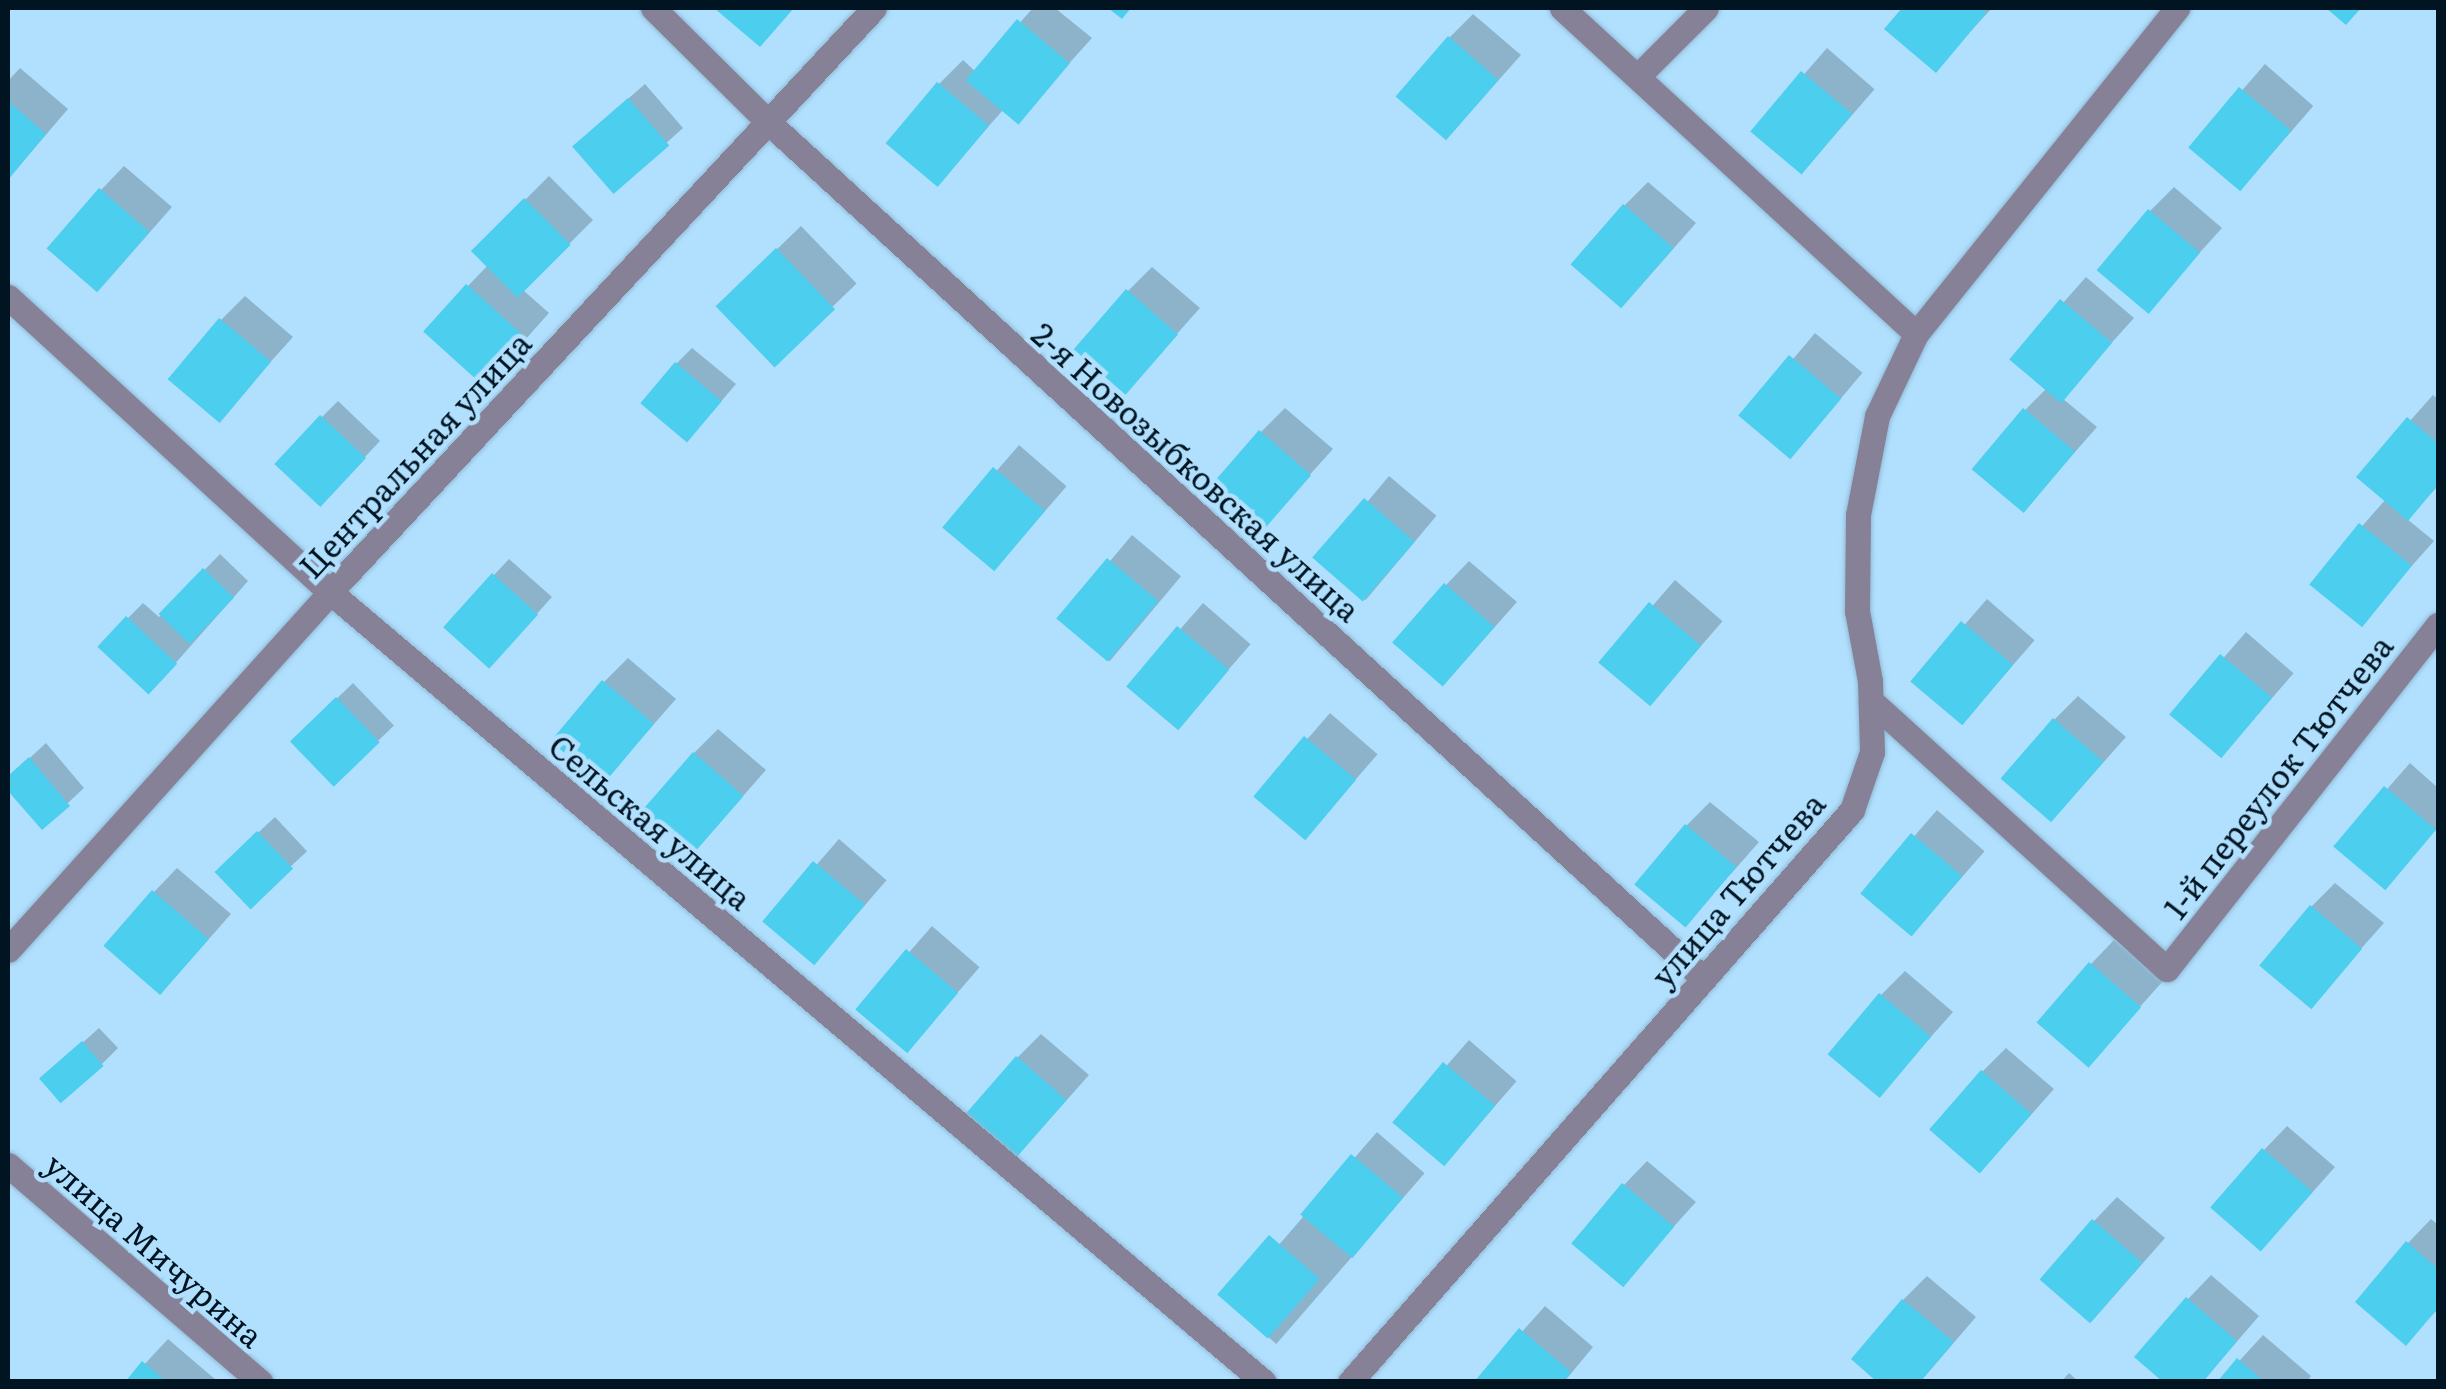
<!DOCTYPE html>
<html>
<head>
<meta charset="utf-8">
<style>
  body { margin:0 }
  #map { position:relative; width:2446px; height:1389px; overflow:hidden; background:#b1e0fe; font-family:Literata,serif }
  div>[style] { position:absolute }
  .shadow>* { inset:0; background:#0003; transform-origin:0 0 }
  .building>* { inset:0; background:#4cceee; transform-origin:0 0 }
  .roads { filter:drop-shadow(0 0 2px #91bbd6) drop-shadow(0 0 2px #91bbd6) }
  .minor>* { height:25px; margin:-12.5px; padding:0 12.5px; transform-origin:12.5px; border-radius:12.5px; background:#878198 }
  span { translate:-50% -50%; white-space:nowrap; text-align:center; line-height:1.15; -webkit-text-stroke:9px #b1e0fe; paint-order:stroke }
  .street-label { font-size:32px; color:#001421 }
  .frame { position:absolute; inset:0; border:10px solid #001421; pointer-events:none }
</style>
</head>
<body>
<div id="map">
  <div class="shadow">
    <i style="clip-path:polygon(1033px 8px,1055px 8px,1092px 38px,1018px 120px,1004px 109px,938px 183px,939px 84px,963px 60px,976px 72px)"></i>
    <i style="clip-path:polygon(1905px 8px,1992px 8px,1936px 69px,1888px 28px)"></i>
    <i style="clip-path:polygon(1473px 14px,1521px 55px,1448px 137px,1449px 38px)"></i>
    <i style="left:1827px;top:48px;width:63px;height:110px;rotate:41deg"></i>
    <i style="left:2265px;top:64px;width:64px;height:111px;rotate:41deg"></i>
    <i style="clip-path:polygon(20px 68px,68px 109px,8px 179px,8px 81px)"></i>
    <i style="clip-path:polygon(645px 84px,683px 128px,613px 191px,591px 131px)"></i>
    <i style="clip-path:polygon(124px 166px,172px 207px,99px 290px,101px 190px)"></i>
    <i style="clip-path:polygon(549px 176px,593px 220px,523px 290px,549px 313px,508px 359px,468px 286px,488px 265px,474px 251px)"></i>
    <i style="clip-path:polygon(1648px 182px,1696px 223px,1623px 306px,1624px 206px)"></i>
    <i style="clip-path:polygon(2174px 187px,2222px 228px,2148px 310px,2150px 211px)"></i>
    <i style="left:801px;top:226px;width:80px;height:115px;rotate:46deg"></i>
    <i style="clip-path:polygon(1152px 267px,1200px 308px,1127px 390px,1128px 291px)"></i>
    <i style="clip-path:polygon(2086px 277px,2134px 318px,2062px 398px,2097px 427px,2024px 510px,2025px 410px,2047px 388px,2013px 359px)"></i>
    <i style="clip-path:polygon(245px 296px,293px 337px,219px 419px,221px 320px)"></i>
    <i style="left:1815px;top:333px;width:62px;height:110px;rotate:40deg"></i>
    <i style="clip-path:polygon(692px 348px,736px 384px,689px 439px,676px 364px)"></i>
    <i style="clip-path:polygon(2433px 395px,2438px 399px,2438px 486px,2407px 519px,2434px 541px,2360px 624px,2312px 583px,2386px 499px,2360px 477px)"></i>
    <i style="clip-path:polygon(338px 401px,380px 441px,336px 488px,322px 417px)"></i>
    <i style="clip-path:polygon(1285px 408px,1333px 449px,1259px 531px,1261px 432px)"></i>
    <i style="left:1019px;top:445px;width:63px;height:110px;rotate:41deg"></i>
    <i style="left:1389px;top:476px;width:62px;height:110px;rotate:40deg"></i>
    <i style="left:1132px;top:535px;width:64px;height:111px;rotate:40deg"></i>
    <i style="clip-path:polygon(220px 554px,248px 581px,165px 675px,128px 618px,143px 603px,159px 617px)"></i>
    <i style="clip-path:polygon(509px 559px,552px 597px,505px 649px,494px 575px)"></i>
    <i style="clip-path:polygon(1469px 561px,1517px 602px,1444px 684px,1446px 585px)"></i>
    <i style="left:1675px;top:580px;width:63px;height:110px;rotate:41deg"></i>
    <i style="left:1987px;top:599px;width:63px;height:110px;rotate:41deg"></i>
    <i style="left:1203px;top:603px;width:63px;height:111px;rotate:41deg"></i>
    <i style="left:2246px;top:632px;width:63px;height:110px;rotate:41deg"></i>
    <i style="clip-path:polygon(628px 658px,676px 699px,603px 782px,604px 682px)"></i>
    <i style="left:353px;top:683px;width:59px;height:84px;rotate:46deg"></i>
    <i style="clip-path:polygon(2078px 696px,2126px 737px,2053px 819px,2054px 720px)"></i>
    <i style="left:1330px;top:713px;width:63px;height:111px;rotate:41deg"></i>
    <i style="clip-path:polygon(718px 729px,766px 770px,693px 853px,694px 753px)"></i>
    <i style="clip-path:polygon(46px 743px,84px 788px,42px 827px,8px 787px,8px 778px)"></i>
    <i style="clip-path:polygon(2410px 763px,2438px 788px,2438px 827px,2385px 886px,2337px 846px)"></i>
    <i style="clip-path:polygon(1710px 802px,1759px 842px,1686px 925px,1687px 825px)"></i>
    <i style="left:1937px;top:810px;width:63px;height:111px;rotate:41deg"></i>
    <i style="left:275px;top:817px;width:47px;height:78px;rotate:47deg"></i>
    <i style="left:839px;top:839px;width:63px;height:110px;rotate:41deg"></i>
    <i style="clip-path:polygon(177px 868px,231px 914px,162px 992px,154px 892px)"></i>
    <i style="clip-path:polygon(2335px 883px,2384px 923px,2310px 1006px,2311px 907px)"></i>
    <i style="left:932px;top:926px;width:63px;height:111px;rotate:41deg"></i>
    <i style="clip-path:polygon(2114px 940px,2163px 981px,2089px 1064px,2091px 964px)"></i>
    <i style="clip-path:polygon(1905px 971px,1953px 1012px,1880px 1094px,1881px 995px)"></i>
    <i style="clip-path:polygon(99px 1028px,118px 1048px,102px 1064px,59px 1064px)"></i>
    <i style="clip-path:polygon(1041px 1034px,1089px 1075px,1016px 1157px,1017px 1058px)"></i>
    <i style="left:1469px;top:1040px;width:63px;height:110px;rotate:41deg"></i>
    <i style="clip-path:polygon(2006px 1048px,2054px 1089px,1981px 1171px,1982px 1072px)"></i>
    <i style="clip-path:polygon(2287px 1126px,2335px 1167px,2262px 1249px,2264px 1150px)"></i>
    <i style="left:1377px;top:1132px;width:63px;height:226px;rotate:41deg"></i>
    <i style="clip-path:polygon(1647px 1161px,1696px 1202px,1622px 1284px,1624px 1185px)"></i>
    <i style="clip-path:polygon(2117px 1197px,2165px 1238px,2092px 1321px,2094px 1221px)"></i>
    <i style="clip-path:polygon(2431px 1219px,2438px 1225px,2438px 1309px,2406px 1343px,2408px 1243px)"></i>
    <i style="clip-path:polygon(2211px 1275px,2259px 1316px,2202px 1382px,2188px 1299px)"></i>
    <i style="clip-path:polygon(1927px 1276px,1976px 1317px,1920px 1382px,1903px 1300px)"></i>
    <i style="clip-path:polygon(1545px 1306px,1593px 1347px,1564px 1382px,1477px 1382px)"></i>
    <i style="clip-path:polygon(2263px 1335px,2311px 1376px,2307px 1382px,2220px 1382px)"></i>
    <i style="clip-path:polygon(168px 1339px,216px 1380px,215px 1382px,128px 1382px)"></i>
    <i style="clip-path:polygon(2069px 1373px,2079px 1382px,2061px 1382px)"></i>
  </div>
  <div class="building">
    <i style="clip-path:polygon(714px 8px,794px 8px,760px 47px)"></i>
    <i style="clip-path:polygon(1108px 8px,1131px 8px,1122px 19px)"></i>
    <i style="clip-path:polygon(1902px 8px,1981px 8px,1987px 12px,1936px 73px,1884px 29px)"></i>
    <i style="clip-path:polygon(2326px 8px,2361px 8px,2346px 25px)"></i>
    <i style="left:1017px;top:19px;width:69px;height:80px;rotate:40deg"></i>
    <i style="left:1448px;top:36px;width:67px;height:80px;rotate:41deg"></i>
    <i style="left:1801px;top:71px;width:67px;height:79px;rotate:40deg"></i>
    <i style="left:937px;top:82px;width:68px;height:80px;rotate:40deg"></i>
    <i style="left:2239px;top:87px;width:68px;height:79px;rotate:40deg"></i>
    <i style="left:628px;top:98px;width:63px;height:74px;rotate:49deg"></i>
    <i style="clip-path:polygon(8px 101px,46px 134px,8px 180px)"></i>
    <i style="left:99px;top:188px;width:67px;height:80px;rotate:41deg"></i>
    <i style="left:524px;top:198px;width:66px;height:75px;rotate:45deg"></i>
    <i style="left:1623px;top:204px;width:67px;height:80px;rotate:41deg"></i>
    <i style="left:2148px;top:209px;width:68px;height:80px;rotate:40deg"></i>
    <i style="left:776px;top:248px;width:85px;height:84px;rotate:46deg"></i>
    <i style="left:466px;top:284px;width:82px;height:64px;rotate:42deg"></i>
    <i style="left:1126px;top:289px;width:69px;height:80px;rotate:41deg"></i>
    <i style="left:2060px;top:299px;width:68px;height:79px;rotate:40deg"></i>
    <i style="left:219px;top:318px;width:68px;height:80px;rotate:40deg"></i>
    <i style="left:1789px;top:355px;width:68px;height:79px;rotate:40deg"></i>
    <i style="left:675px;top:362px;width:61px;height:54px;rotate:40deg"></i>
    <i style="left:2023px;top:408px;width:68px;height:80px;rotate:40deg"></i>
    <i style="left:320px;top:415px;width:63px;height:67px;rotate:43deg"></i>
    <i style="clip-path:polygon(2407px 417px,2438px 443px,2438px 485px,2408px 521px,2356px 477px)"></i>
    <i style="left:1259px;top:430px;width:69px;height:80px;rotate:41deg"></i>
    <i style="left:993px;top:467px;width:68px;height:79px;rotate:40deg"></i>
    <i style="left:1364px;top:498px;width:67px;height:79px;rotate:41deg"></i>
    <i style="left:2359px;top:523px;width:68px;height:79px;rotate:39deg"></i>
    <i style="left:1107px;top:558px;width:67px;height:79px;rotate:40deg"></i>
    <i style="left:203px;top:568px;width:43px;height:64px;rotate:44deg"></i>
    <i style="left:492px;top:573px;width:62px;height:73px;rotate:42deg"></i>
    <i style="left:1444px;top:583px;width:67px;height:79px;rotate:41deg"></i>
    <i style="left:1649px;top:602px;width:68px;height:79px;rotate:40deg"></i>
    <i style="left:126px;top:616px;width:70px;height:42px;rotate:43deg"></i>
    <i style="left:1961px;top:621px;width:68px;height:79px;rotate:40deg"></i>
    <i style="left:1177px;top:626px;width:68px;height:79px;rotate:40deg"></i>
    <i style="left:2220px;top:654px;width:68px;height:79px;rotate:40deg"></i>
    <i style="left:602px;top:680px;width:68px;height:80px;rotate:40deg"></i>
    <i style="left:336px;top:697px;width:63px;height:64px;rotate:46deg"></i>
    <i style="left:2053px;top:718px;width:67px;height:80px;rotate:41deg"></i>
    <i style="left:1304px;top:736px;width:68px;height:79px;rotate:40deg"></i>
    <i style="left:693px;top:752px;width:67px;height:79px;rotate:41deg"></i>
    <i style="clip-path:polygon(29px 757px,70px 806px,42px 830px,8px 791px,8px 776px)"></i>
    <i style="left:2384px;top:786px;width:68px;height:79px;rotate:40deg"></i>
    <i style="left:1685px;top:824px;width:67px;height:79px;rotate:40deg"></i>
    <i style="left:257px;top:831px;width:52px;height:59px;rotate:46deg"></i>
    <i style="left:1911px;top:833px;width:67px;height:79px;rotate:40deg"></i>
    <i style="left:813px;top:861px;width:68px;height:79px;rotate:40deg"></i>
    <i style="left:152px;top:890px;width:75px;height:74px;rotate:41deg"></i>
    <i style="left:2310px;top:905px;width:68px;height:79px;rotate:40deg"></i>
    <i style="left:906px;top:949px;width:68px;height:79px;rotate:40deg"></i>
    <i style="left:2089px;top:962px;width:69px;height:80px;rotate:41deg"></i>
    <i style="left:1879px;top:993px;width:68px;height:80px;rotate:40deg"></i>
    <i style="left:82px;top:1041px;width:33px;height:57px;rotate:49deg"></i>
    <i style="left:1016px;top:1056px;width:67px;height:79px;rotate:41deg"></i>
    <i style="left:1443px;top:1062px;width:68px;height:79px;rotate:40deg"></i>
    <i style="left:1981px;top:1070px;width:67px;height:79px;rotate:41deg"></i>
    <i style="left:2262px;top:1148px;width:67px;height:79px;rotate:41deg"></i>
    <i style="left:1351px;top:1154px;width:68px;height:79px;rotate:40deg"></i>
    <i style="left:1622px;top:1183px;width:68px;height:79px;rotate:40deg"></i>
    <i style="left:2092px;top:1219px;width:67px;height:80px;rotate:41deg"></i>
    <i style="left:1269px;top:1235px;width:67px;height:79px;rotate:41deg"></i>
    <i style="clip-path:polygon(2406px 1241px,2438px 1269px,2438px 1308px,2406px 1346px,2355px 1302px)"></i>
    <i style="clip-path:polygon(2186px 1297px,2237px 1341px,2203px 1382px,2163px 1382px,2134px 1357px)"></i>
    <i style="clip-path:polygon(1902px 1299px,1954px 1342px,1920px 1382px,1877px 1382px,1851px 1359px)"></i>
    <i style="clip-path:polygon(1519px 1328px,1571px 1372px,1563px 1382px,1474px 1382px)"></i>
    <i style="clip-path:polygon(2237px 1358px,2265px 1382px,2217px 1382px)"></i>
    <i style="clip-path:polygon(142px 1361px,167px 1382px,125px 1382px)"></i>
  </div>
  <div class="roads">
    <div class="minor">
      <i style="left:653px;top:8px;width:161px;rotate:44.7deg"></i>
      <i style="left:767px;top:121px;width:1268px;rotate:42.47deg"></i>
      <i style="left:1562px;top:8px;width:481px;rotate:42.6deg"></i>
      <i style="left:1638px;top:76px;width:96px;rotate:-45deg"></i>
      <i style="left:8px;top:297px;width:437px;rotate:42.5deg"></i>
      <i style="left:330px;top:592px;width:1223px;rotate:40.23deg"></i>
      <i style="left:1871px;top:701px;width:399px;rotate:42.2deg"></i>
      <i style="left:2167px;top:969px;width:438px;rotate:-51.8deg"></i>
      <i style="left:8px;top:950px;width:482px;rotate:-48deg"></i>
      <i style="left:330px;top:592px;width:798px;rotate:-47.03deg"></i>
      <i style="left:8px;top:1165px;width:333px;rotate:40.7deg"></i>
      <i style="left:1350px;top:1382px;width:761px;rotate:-48.73deg"></i>
      <i style="left:1852px;top:810px;width:61px;rotate:-71deg"></i>
      <i style="left:1872px;top:752px;width:71px;rotate:-91.6deg"></i>
      <i style="left:1870px;top:681px;width:71px;rotate:-100.5deg"></i>
      <i style="left:1857px;top:611px;width:96px;rotate:-89.4deg"></i>
      <i style="left:1858px;top:515px;width:101px;rotate:-79.1deg"></i>
      <i style="left:1877px;top:416px;width:91px;rotate:-64.6deg"></i>
      <i style="left:1916px;top:334px;width:418px;rotate:-51.3deg"></i>
    </div>
  </div>
  <div class="street-label">
    <span style="left:414px;top:454px;rotate:-47deg">Центральная улица</span>
    <span style="left:1197px;top:471px;rotate:42deg">2-я Новозыбковская улица</span>
    <span style="left:2277px;top:776px;rotate:-52deg">1-й переулок Тютчева</span>
    <span style="left:651px;top:821px;rotate:40deg">Сельская улица</span>
    <span style="left:1737px;top:889px;rotate:-49deg">улица Тютчева</span>
    <span style="left:155px;top:1249px;rotate:41deg">улица Мичурина</span>
  </div>
  <div class="frame"></div>
</div>
</body>
</html>
